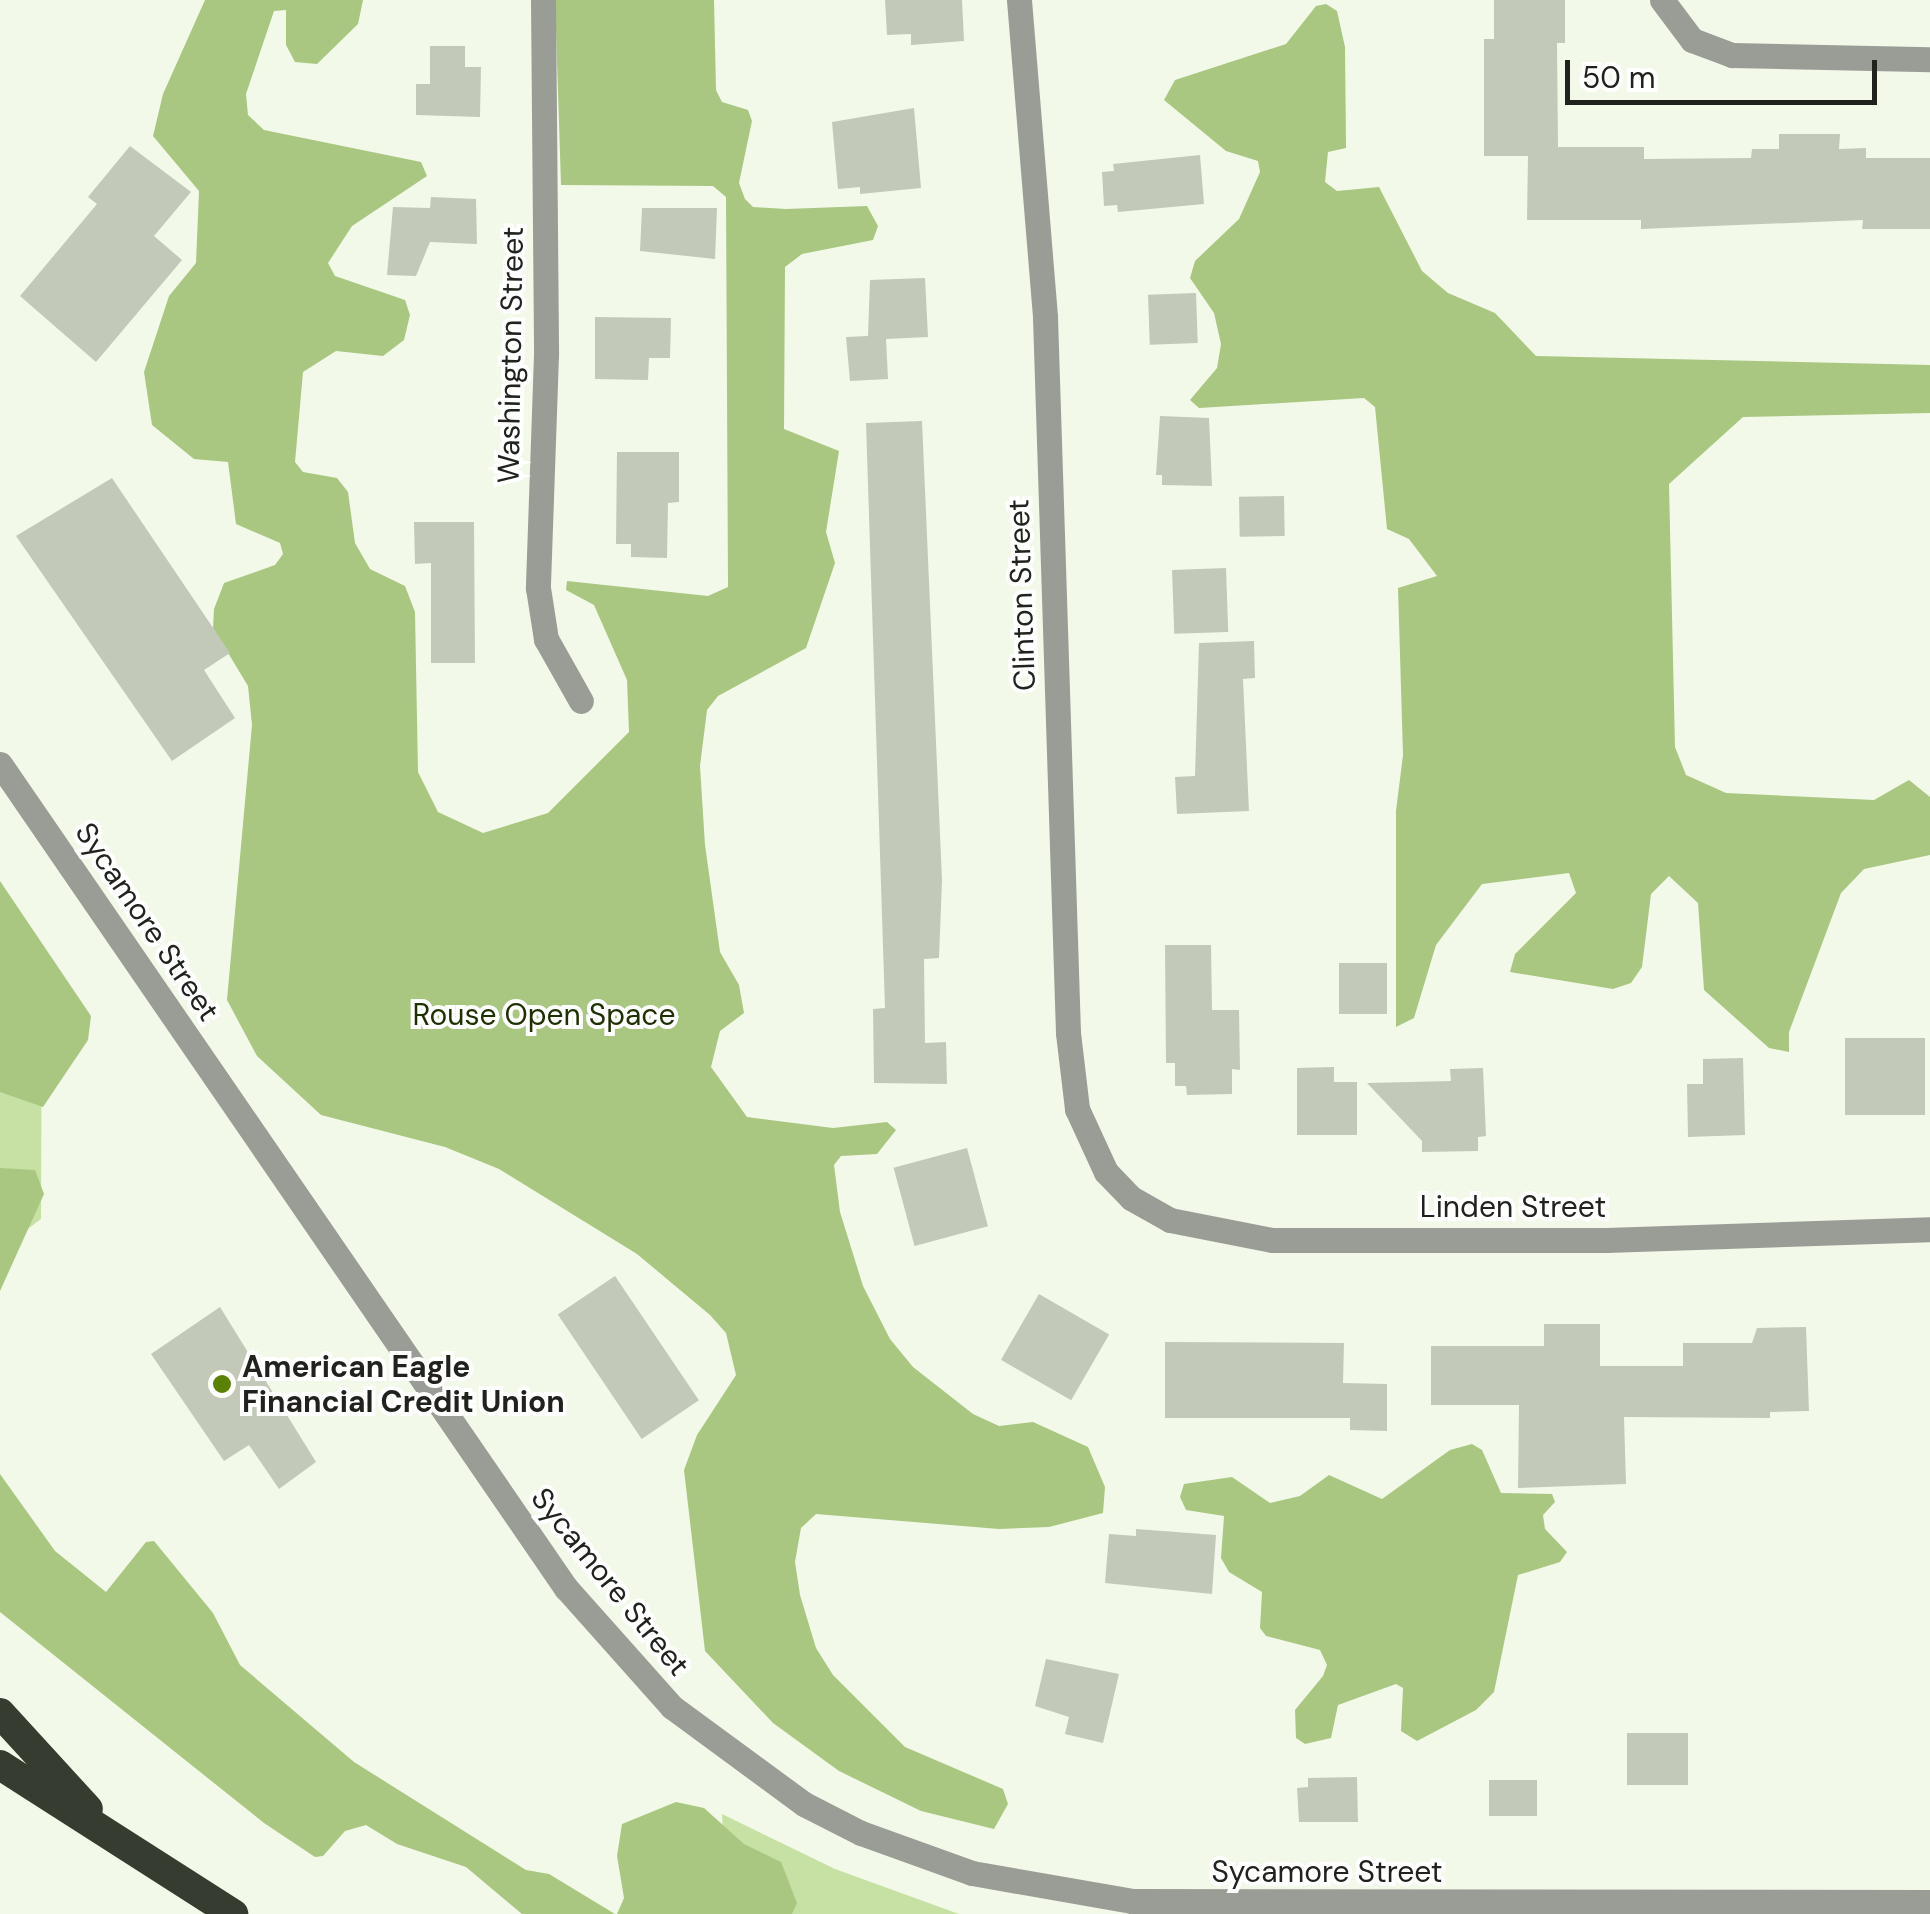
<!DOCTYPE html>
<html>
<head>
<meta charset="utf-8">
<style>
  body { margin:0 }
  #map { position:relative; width:1930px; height:1914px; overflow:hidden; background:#f2f9e9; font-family:"DM Sans",sans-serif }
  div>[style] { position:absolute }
  .green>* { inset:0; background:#c7e1a4 }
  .forest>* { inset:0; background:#a9c781 }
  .building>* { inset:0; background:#c2c9b9; transform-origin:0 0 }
  .minor>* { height:25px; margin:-12.5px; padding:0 12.5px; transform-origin:12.5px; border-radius:12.5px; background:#9a9d96 }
  .highway>* { height:30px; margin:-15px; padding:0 15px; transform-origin:15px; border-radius:15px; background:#363c2f }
  .dots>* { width:28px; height:28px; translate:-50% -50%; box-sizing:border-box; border:5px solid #fff; border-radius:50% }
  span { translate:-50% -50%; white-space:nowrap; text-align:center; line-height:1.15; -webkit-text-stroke:8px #fff; paint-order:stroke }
  .street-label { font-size:30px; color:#20231d }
  .park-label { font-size:30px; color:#1f3000 }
  .poi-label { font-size:30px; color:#20231d; font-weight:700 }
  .left { translate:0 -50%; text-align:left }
  .scale { position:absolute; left:1565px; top:60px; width:312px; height:45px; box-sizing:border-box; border:5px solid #20231d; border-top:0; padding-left:12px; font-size:30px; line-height:35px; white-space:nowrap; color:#20231d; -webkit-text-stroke:8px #fff; paint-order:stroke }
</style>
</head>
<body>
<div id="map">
  <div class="green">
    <i style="clip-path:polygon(0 919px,42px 981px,41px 1219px,0 1250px)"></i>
    <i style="clip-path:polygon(722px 1814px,835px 1869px,959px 1914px,727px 1914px)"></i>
  </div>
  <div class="forest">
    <i style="clip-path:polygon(205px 0,363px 0,358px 24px,317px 64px,295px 62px,286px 45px,286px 10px,274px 11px,246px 94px,248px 115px,264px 130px,421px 162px,427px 176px,352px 226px,328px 263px,335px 276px,405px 300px,410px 315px,404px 340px,383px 356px,336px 351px,303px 372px,295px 462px,303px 472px,337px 478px,348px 492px,355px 543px,370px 569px,405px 586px,415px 612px,418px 772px,438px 812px,483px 833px,548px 813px,629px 732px,627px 680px,594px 605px,566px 590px,567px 581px,708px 596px,728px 587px,726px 197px,713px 186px,561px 185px,555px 0,714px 0,716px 90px,722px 102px,748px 110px,752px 121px,739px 183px,745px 199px,753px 207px,786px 209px,867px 206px,878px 226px,873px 240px,802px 254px,785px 267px,784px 429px,839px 451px,826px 532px,835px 563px,806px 648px,718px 696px,707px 710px,700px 766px,705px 845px,720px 952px,739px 985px,744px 1013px,720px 1031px,711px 1067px,747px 1117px,833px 1128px,887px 1122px,896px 1130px,877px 1154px,841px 1156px,834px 1165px,840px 1212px,863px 1286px,890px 1339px,913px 1367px,973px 1414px,999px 1426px,1033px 1422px,1088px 1447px,1105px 1487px,1103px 1513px,1049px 1527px,999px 1529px,816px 1514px,801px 1528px,795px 1562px,800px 1595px,816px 1648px,833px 1675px,905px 1747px,1003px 1789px,1008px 1804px,994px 1829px,921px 1811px,839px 1771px,773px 1723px,705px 1651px,684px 1470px,697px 1435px,736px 1375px,726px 1333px,710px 1315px,637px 1254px,499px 1169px,445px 1147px,321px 1115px,257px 1056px,227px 1000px,252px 725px,248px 686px,213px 628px,214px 609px,224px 583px,275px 565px,283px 554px,280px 543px,236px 524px,228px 462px,194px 459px,152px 425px,144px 372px,169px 296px,196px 263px,199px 191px,153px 136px,163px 94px)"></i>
    <i style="clip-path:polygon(1326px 4px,1337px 11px,1345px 47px,1346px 148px,1328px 152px,1325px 182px,1337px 191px,1379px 187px,1422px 271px,1448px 293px,1495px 313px,1536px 356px,1930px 365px,1930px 413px,1743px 417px,1669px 484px,1675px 747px,1686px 775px,1726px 793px,1874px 800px,1909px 780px,1930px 797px,1930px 855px,1864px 869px,1841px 893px,1789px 1032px,1789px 1052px,1769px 1048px,1704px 990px,1698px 903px,1669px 876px,1651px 894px,1642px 967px,1631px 983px,1613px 989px,1510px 972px,1515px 954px,1576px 893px,1569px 873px,1482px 884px,1436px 945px,1414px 1018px,1396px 1027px,1396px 811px,1403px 755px,1398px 588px,1437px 576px,1409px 539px,1387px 529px,1375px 407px,1364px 398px,1199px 408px,1190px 400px,1217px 368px,1221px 344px,1214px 313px,1190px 278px,1195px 261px,1239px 219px,1260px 172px,1258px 161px,1226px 151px,1164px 100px,1175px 80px,1286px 44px,1316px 6px)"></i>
    <i style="clip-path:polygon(0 881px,91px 1016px,88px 1040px,43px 1107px,0 1092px)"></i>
    <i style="clip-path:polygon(0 1168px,35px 1170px,44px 1194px,0 1291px)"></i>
    <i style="clip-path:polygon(1472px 1444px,1482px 1450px,1501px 1493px,1552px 1494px,1555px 1502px,1543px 1515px,1545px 1529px,1567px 1552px,1560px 1562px,1518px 1575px,1494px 1692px,1476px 1710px,1417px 1741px,1401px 1731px,1403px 1688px,1396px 1684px,1338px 1705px,1331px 1738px,1305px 1744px,1296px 1738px,1295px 1710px,1323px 1676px,1327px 1665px,1320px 1650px,1266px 1636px,1260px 1628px,1262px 1592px,1229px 1572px,1221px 1558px,1224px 1516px,1186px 1510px,1180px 1497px,1184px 1484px,1232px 1477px,1270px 1503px,1300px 1496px,1329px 1475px,1382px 1499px,1450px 1450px)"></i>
    <i style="clip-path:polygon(0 1474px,55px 1551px,106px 1592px,146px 1542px,154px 1541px,213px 1613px,240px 1665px,354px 1762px,526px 1870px,549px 1874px,615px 1914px,522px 1914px,466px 1867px,397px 1844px,366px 1825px,345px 1831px,323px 1856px,315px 1857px,264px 1823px,0 1612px)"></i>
    <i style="clip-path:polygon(676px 1802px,704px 1808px,744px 1844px,781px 1862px,797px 1903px,792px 1914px,617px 1914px,624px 1898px,617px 1856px,622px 1824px)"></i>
  </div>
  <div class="building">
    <i style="clip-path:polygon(885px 0,962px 0,964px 41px,911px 45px,911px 34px,887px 35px)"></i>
    <i style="clip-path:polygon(1494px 0,1565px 0,1565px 43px,1557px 43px,1558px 147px,1644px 147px,1644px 159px,1751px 158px,1752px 149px,1779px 149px,1779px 134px,1840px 134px,1839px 149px,1866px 148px,1866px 158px,1930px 158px,1930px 229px,1862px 229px,1863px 220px,1641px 229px,1641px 220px,1527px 220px,1528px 156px,1484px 156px,1484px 39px,1494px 39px)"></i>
    <i style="clip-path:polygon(430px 46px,465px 46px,465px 67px,481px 67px,480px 117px,416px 115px,416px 84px,430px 84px)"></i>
    <i style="clip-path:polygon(914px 108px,921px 188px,860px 194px,860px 187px,838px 189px,832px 122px)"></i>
    <i style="clip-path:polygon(130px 146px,191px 192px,154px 236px,182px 260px,96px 362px,20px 296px,97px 204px,88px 197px)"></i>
    <i style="clip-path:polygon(1200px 155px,1204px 204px,1118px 212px,1117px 205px,1104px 206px,1102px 172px,1114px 171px,1113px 164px)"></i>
    <i style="clip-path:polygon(431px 197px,476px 199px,477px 244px,430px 242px,416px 276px,387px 275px,393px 207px,430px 208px)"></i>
    <i style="clip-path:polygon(642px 208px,717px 208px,715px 259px,640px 251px)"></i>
    <i style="clip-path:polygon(925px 278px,928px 337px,886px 339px,888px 379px,850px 381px,846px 337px,868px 336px,870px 280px)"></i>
    <i style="left:1196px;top:293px;width:50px;height:48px;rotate:88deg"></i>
    <i style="clip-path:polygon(595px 317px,671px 318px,670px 358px,649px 358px,648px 380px,595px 379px)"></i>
    <i style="clip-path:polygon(1160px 416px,1209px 418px,1212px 486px,1162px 485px,1162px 475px,1156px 475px)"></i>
    <i style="clip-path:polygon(922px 421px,942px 880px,939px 958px,924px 959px,925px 1043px,946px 1042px,947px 1084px,874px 1083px,873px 1009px,885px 1008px,866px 423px)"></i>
    <i style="clip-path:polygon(617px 452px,679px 452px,679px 502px,668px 503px,667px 558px,631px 557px,631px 544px,616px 544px)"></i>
    <i style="clip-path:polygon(112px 478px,230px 653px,204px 670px,235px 718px,172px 761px,16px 536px)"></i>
    <i style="left:1284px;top:496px;width:40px;height:45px;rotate:89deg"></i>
    <i style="clip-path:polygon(414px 522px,474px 522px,475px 663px,431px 663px,431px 563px,415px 564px)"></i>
    <i style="left:1226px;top:568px;width:64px;height:54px;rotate:88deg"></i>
    <i style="clip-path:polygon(1254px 641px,1255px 678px,1243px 679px,1249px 811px,1177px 814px,1175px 777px,1195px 776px,1199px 643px)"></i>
    <i style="clip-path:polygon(1165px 945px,1211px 945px,1212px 1010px,1239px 1010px,1240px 1070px,1232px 1069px,1232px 1094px,1187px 1095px,1186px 1086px,1175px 1086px,1175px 1063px,1166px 1063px)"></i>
    <i style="left:1339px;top:963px;width:48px;height:51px"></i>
    <i style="left:1845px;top:1038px;width:80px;height:77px"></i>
    <i style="clip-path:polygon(1743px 1058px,1745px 1135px,1688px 1137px,1687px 1084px,1703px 1084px,1703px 1059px)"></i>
    <i style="clip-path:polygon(1334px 1067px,1334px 1082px,1357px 1082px,1357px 1135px,1297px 1135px,1297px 1068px)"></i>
    <i style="clip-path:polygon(1483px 1068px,1486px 1136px,1478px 1137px,1478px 1151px,1422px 1152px,1422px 1141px,1367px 1083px,1451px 1081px,1450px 1069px)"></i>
    <i style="left:967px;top:1148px;width:81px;height:76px;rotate:75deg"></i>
    <i style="left:615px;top:1276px;width:150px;height:69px;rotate:56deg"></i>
    <i style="left:1039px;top:1294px;width:81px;height:76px;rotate:30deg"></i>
    <i style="clip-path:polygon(220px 1307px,316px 1462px,279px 1489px,249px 1445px,224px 1461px,151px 1354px)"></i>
    <i style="clip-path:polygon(1544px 1324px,1600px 1324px,1600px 1366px,1683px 1366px,1683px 1343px,1752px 1343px,1757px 1328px,1806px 1327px,1809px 1411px,1770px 1412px,1770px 1418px,1624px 1417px,1626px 1484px,1518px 1488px,1519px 1405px,1431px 1405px,1431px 1346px,1544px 1346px)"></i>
    <i style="clip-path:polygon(1165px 1342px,1344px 1343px,1343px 1383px,1387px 1384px,1387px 1431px,1350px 1430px,1350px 1418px,1165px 1418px)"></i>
    <i style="clip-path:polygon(1136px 1529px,1216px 1535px,1212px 1594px,1105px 1583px,1109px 1534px,1136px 1536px)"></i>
    <i style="clip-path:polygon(1046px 1659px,1119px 1674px,1103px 1743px,1065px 1734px,1069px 1717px,1035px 1706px)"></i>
    <i style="left:1627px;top:1733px;width:61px;height:52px"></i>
    <i style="clip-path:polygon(1357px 1777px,1358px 1822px,1299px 1822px,1297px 1788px,1308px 1787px,1308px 1778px)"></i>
    <i style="left:1537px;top:1780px;width:36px;height:48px;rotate:90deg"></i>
  </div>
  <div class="minor">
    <i style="left:543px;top:0;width:355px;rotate:89.5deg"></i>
    <i style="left:546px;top:355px;width:233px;rotate:92deg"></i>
    <i style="left:538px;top:588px;width:52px;rotate:81.1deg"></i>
    <i style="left:546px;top:639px;width:71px;rotate:60.6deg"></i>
    <i style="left:1019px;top:0;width:318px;rotate:85.3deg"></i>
    <i style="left:1045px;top:317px;width:716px;rotate:88.16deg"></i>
    <i style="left:1068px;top:1033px;width:77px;rotate:83.2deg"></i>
    <i style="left:1077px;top:1109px;width:69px;rotate:65.3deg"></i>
    <i style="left:1106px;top:1172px;width:36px;rotate:46deg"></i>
    <i style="left:1131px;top:1198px;width:45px;rotate:29.4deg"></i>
    <i style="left:1170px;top:1220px;width:104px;rotate:11.1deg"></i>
    <i style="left:1272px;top:1240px;width:334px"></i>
    <i style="left:1606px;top:1240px;width:324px;rotate:-1.9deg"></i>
    <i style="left:1662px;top:0;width:50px;rotate:53.1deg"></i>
    <i style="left:1692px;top:40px;width:43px;rotate:20.6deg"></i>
    <i style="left:1732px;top:55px;width:198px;rotate:1.2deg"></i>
    <i style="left:0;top:764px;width:1000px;rotate:55.52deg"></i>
    <i style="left:566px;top:1588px;width:159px;rotate:48.3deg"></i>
    <i style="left:672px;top:1707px;width:164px;rotate:36.3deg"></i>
    <i style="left:804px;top:1804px;width:64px;rotate:27deg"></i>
    <i style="left:861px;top:1833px;width:118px;rotate:19.8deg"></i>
    <i style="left:972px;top:1873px;width:162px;rotate:9.9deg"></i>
    <i style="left:1132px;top:1901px;width:798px;rotate:0.07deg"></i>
  </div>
  <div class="highway">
    <i style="left:0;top:1713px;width:130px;rotate:47.5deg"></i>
    <i style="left:0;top:1765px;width:277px;rotate:32.6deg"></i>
  </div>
  <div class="dots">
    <i style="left:222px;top:1384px;background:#5b8100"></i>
  </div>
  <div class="street-label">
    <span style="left:511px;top:355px;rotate:-89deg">Washington Street</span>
    <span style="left:1022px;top:595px;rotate:-92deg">Clinton Street</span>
    <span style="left:147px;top:922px;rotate:56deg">Sycamore Street</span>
    <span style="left:1513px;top:1207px">Linden Street</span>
    <span style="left:610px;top:1582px;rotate:51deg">Sycamore Street</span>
    <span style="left:1327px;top:1872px">Sycamore Street</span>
  </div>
  <div class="park-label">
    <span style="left:544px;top:1015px">Rouse Open Space</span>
  </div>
  <div class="poi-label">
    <span class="left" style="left:242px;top:1384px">American Eagle<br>Financial Credit Union</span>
  </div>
  <div class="scale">50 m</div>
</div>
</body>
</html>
